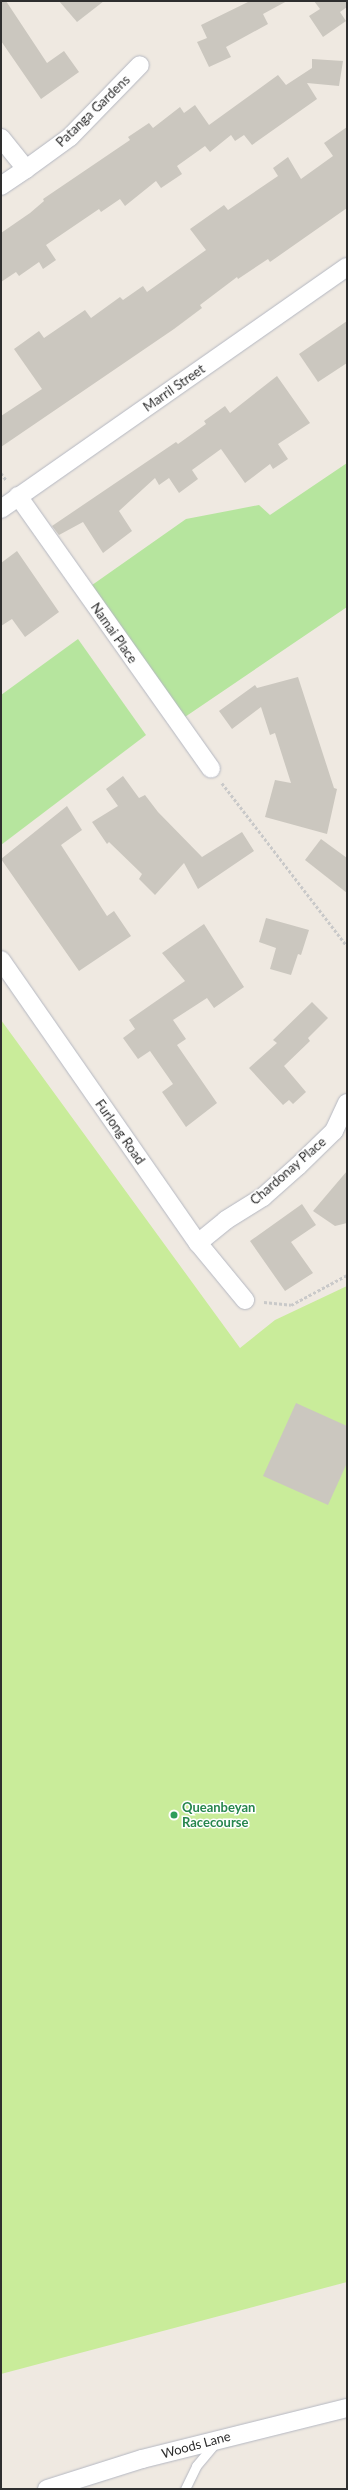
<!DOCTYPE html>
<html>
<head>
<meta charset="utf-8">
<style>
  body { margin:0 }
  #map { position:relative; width:348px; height:2490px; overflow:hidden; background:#efe9e1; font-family:Lato,sans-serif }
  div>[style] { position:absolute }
  .green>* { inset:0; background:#b6e59e }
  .pitch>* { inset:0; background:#c9ec9a }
  .building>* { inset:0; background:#cbc7bf }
  .path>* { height:2.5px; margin-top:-1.25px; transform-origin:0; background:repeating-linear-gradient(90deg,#c9c9c9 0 3px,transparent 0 5px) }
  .roads { filter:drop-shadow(0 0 1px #b4b7c1) drop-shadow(0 0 1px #b4b7c1) }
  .service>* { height:9px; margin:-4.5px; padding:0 4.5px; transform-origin:4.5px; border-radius:4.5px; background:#fff }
  .minor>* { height:18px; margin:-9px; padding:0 9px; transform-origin:9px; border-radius:9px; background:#fff }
  .dots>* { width:11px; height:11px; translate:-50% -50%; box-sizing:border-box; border:2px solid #fff; border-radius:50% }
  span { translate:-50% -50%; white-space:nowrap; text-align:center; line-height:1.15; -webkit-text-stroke:3px #fff; paint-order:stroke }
  .street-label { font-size:13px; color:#2e2e2e }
  .leisure-label { font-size:13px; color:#27864d; font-weight:700 }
  .left { translate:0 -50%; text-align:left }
  .frame { position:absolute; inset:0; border:2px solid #2e2e2e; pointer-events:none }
</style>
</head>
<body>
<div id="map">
  <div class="green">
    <i style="clip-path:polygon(347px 463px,347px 607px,179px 721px,85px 590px,186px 519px,259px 505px,270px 515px)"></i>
    <i style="clip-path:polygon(78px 639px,146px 735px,1px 845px,1px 695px)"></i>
  </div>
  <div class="pitch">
    <i style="clip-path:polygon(1px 1020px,240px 1348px,275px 1320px,347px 1286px,347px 2282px,1px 2374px)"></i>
  </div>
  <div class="building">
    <i style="clip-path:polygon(1px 1px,6px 1px,47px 63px,64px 51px,79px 72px,41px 99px,1px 41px)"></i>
    <i style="clip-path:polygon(59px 1px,104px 1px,77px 22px)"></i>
    <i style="clip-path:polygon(250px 1px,287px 1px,263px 14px,268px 24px,226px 47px,231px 57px,209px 67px,197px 42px,207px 38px,201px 25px)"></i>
    <i style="clip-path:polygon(314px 1px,347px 1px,347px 7px,340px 12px,346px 21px,323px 37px,309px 16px,320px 9px)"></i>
    <i style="clip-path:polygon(312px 59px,343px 61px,339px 86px,307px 83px,317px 99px,252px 145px,244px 135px,235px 141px,231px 135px,210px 152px,205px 146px,177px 166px,182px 174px,161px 188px,156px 181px,125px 206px,120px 199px,101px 212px,99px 209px,46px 245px,56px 260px,43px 269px,39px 262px,19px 276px,16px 272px,1px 282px,1px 233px,30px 213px,44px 201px,43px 199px,130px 140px,128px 137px,149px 123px,153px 128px,180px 107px,184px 113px,195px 105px,209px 125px,278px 75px,286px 85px,312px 68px)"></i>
    <i style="clip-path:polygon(347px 127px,347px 208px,270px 262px,268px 259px,238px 279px,237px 277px,200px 305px,202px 308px,174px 329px,1px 447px,1px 416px,42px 389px,14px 349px,39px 331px,44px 338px,85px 310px,91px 318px,120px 297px,123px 300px,143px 286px,147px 292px,206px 250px,190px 229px,224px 205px,228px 210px,278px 176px,273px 168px,288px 157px,301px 179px,333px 156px,324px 143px)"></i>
    <i style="clip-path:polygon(347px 321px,347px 363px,318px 382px,299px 354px)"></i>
    <i style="clip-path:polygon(277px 376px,310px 423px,278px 444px,288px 459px,273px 469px,270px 464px,245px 483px,221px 449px,192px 470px,198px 479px,179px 493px,169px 478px,159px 485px,155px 478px,119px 511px,132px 531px,103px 553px,83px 522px,59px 535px,52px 526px,176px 442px,178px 444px,206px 424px,204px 421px,225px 406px,230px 413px)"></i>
    <i style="clip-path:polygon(17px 551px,59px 612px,25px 637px,12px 619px,1px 626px,1px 563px)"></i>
    <i style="clip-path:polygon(298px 677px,334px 788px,337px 789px,327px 834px,265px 817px,275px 780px,291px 783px,275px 733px,270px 735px,261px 707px,232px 729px,219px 711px,255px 685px,257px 688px)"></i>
    <i style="clip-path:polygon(123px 776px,139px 798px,145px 795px,158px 812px,202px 857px,242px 832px,254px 851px,198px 889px,184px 863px,155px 895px,139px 879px,142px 874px,109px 842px,107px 844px,92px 822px,118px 806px,106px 789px)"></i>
    <i style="clip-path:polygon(67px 806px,82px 830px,61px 845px,107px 916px,114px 911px,131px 936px,79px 971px,1px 859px)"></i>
    <i style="clip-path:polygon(321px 839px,347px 858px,347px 893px,305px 860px)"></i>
    <i style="clip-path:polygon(266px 918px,309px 930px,301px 955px,298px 954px,291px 975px,270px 969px,276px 948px,259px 942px)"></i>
    <i style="clip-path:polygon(204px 924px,244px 987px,214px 1008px,207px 998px,173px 1020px,186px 1039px,177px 1045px,217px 1103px,186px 1127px,162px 1092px,173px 1084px,150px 1051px,138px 1059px,123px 1038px,135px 1029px,129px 1020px,185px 981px,162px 953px)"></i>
    <i style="clip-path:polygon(312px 1002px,328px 1018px,308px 1038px,310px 1041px,284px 1066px,306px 1092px,293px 1104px,289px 1100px,283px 1105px,249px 1068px,277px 1043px,273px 1040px)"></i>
    <i style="clip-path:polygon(347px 1171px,347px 1223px,335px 1226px,313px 1211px)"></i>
    <i style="clip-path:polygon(302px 1204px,316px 1225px,291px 1242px,313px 1273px,285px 1291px,250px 1241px)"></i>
    <i style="clip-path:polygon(296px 1403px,347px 1426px,347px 1463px,328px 1505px,263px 1476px)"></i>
  </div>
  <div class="path">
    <i style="left:1px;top:473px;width:10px;rotate:53deg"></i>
    <i style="left:222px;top:783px;width:205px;rotate:52.5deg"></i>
    <i style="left:264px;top:1302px;width:27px;rotate:6deg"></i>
    <i style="left:291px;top:1305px;width:64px;rotate:-28.2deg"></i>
  </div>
  <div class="roads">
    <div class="service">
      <i style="left:185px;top:2489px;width:25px;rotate:-64deg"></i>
      <i style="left:196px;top:2466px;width:31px;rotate:-50deg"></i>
    </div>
    <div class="minor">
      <i style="left:1px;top:138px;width:40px;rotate:51deg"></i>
      <i style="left:26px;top:169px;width:30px;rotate:146deg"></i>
      <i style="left:26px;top:169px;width:54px;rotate:-36deg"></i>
      <i style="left:70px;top:137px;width:100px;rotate:-45.8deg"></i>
      <i style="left:18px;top:496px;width:334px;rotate:54.7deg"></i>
      <i style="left:1px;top:509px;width:422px;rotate:-35deg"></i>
      <i style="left:1px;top:960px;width:345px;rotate:55.2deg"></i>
      <i style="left:198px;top:1243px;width:74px;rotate:50.5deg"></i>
      <i style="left:198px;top:1243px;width:36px;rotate:-39deg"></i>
      <i style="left:226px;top:1220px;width:44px;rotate:-31.9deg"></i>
      <i style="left:263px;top:1197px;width:47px;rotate:-41.5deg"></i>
      <i style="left:298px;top:1166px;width:50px;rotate:-44.2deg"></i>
      <i style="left:334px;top:1131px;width:31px;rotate:-65deg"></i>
      <i style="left:47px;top:2489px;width:100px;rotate:-17.5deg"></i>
      <i style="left:142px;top:2459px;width:211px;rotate:-14deg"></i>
    </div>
  </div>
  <div class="dots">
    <i style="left:174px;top:1815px;background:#2e9e5b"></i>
  </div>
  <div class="street-label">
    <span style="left:93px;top:111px;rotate:-44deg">Patanga Gardens</span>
    <span style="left:174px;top:388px;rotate:-35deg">Marril Street</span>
    <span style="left:114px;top:633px;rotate:55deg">Namai Place</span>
    <span style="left:120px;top:1132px;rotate:55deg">Furlong Road</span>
    <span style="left:288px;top:1171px;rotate:-41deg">Chardonay Place</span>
    <span style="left:196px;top:2445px;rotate:-15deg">Woods Lane</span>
  </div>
  <div class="leisure-label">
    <span class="left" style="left:182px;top:1815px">Queanbeyan<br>Racecourse</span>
  </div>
  <div class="frame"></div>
</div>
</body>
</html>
